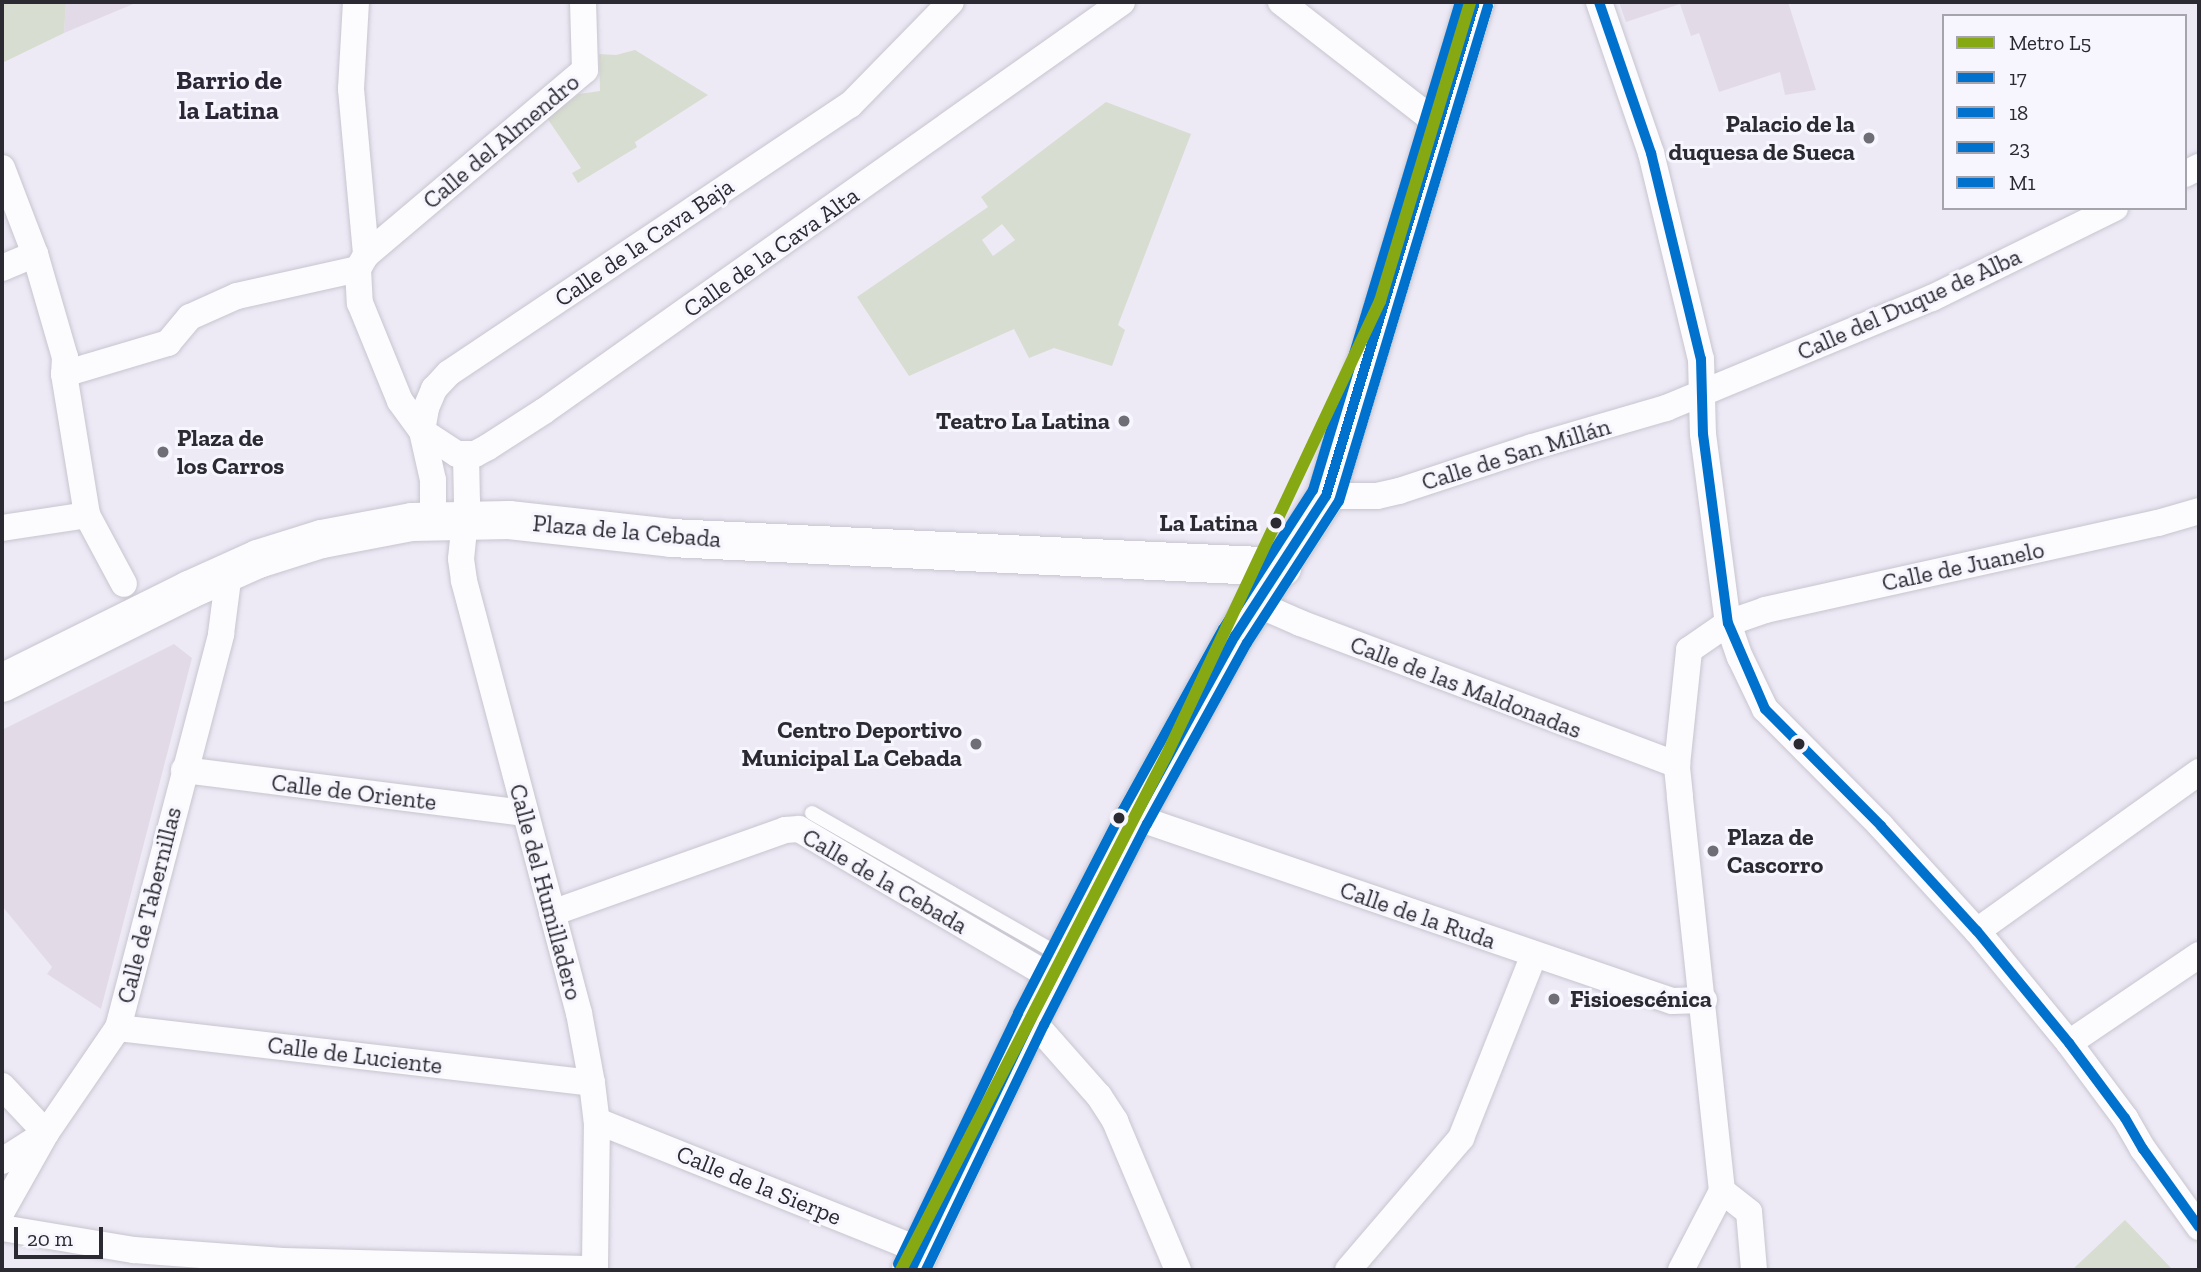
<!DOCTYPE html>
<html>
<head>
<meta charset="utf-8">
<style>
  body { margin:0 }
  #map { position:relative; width:2201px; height:1272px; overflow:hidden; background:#edeaf6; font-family:"Zilla Slab",serif }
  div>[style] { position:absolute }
  .education>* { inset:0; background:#e3dae8 }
  .green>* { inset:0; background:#d7ddd0 }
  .roads { filter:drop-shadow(0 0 2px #c8c5cf) drop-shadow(0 0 2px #c8c5cf) }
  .lane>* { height:14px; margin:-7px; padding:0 7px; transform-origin:7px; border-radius:7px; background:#fcfcfe }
  .street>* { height:26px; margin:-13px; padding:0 13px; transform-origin:13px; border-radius:13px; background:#fcfcfe }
  .secondary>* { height:38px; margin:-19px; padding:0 19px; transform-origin:19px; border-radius:19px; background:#fcfcfe }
  .bus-1>* { height:10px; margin:-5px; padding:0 5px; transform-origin:5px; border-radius:5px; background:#0072ce }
  .bus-2>* { height:10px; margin:-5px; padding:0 5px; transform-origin:5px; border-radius:5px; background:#0072ce }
  .bus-3>* { height:10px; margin:-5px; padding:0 5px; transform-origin:5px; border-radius:5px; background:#0072ce }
  .bus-4>* { height:10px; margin:-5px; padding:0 5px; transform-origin:5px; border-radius:5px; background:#0072ce }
  .metro-1>* { height:12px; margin:-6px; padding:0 6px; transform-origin:6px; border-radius:6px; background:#86a812 }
  .dots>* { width:19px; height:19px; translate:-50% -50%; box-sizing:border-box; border:4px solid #f7f5fd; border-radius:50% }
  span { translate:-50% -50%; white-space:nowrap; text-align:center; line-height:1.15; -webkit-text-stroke:6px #f7f5fd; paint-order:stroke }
  .poi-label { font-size:24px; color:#2b2931; font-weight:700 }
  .right { translate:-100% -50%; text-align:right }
  .left { translate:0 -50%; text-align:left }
  .street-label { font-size:24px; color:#2b2931 }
  .stop-label { font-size:24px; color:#2b2931; font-weight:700 }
  .neighbourhood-label { font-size:26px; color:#2c2736; font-weight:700 }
  .frame { position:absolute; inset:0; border:4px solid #2b2931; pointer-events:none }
  .legend { position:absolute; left:1942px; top:14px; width:245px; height:196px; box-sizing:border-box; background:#f7f5fd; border:2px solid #a5a3ab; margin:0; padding:9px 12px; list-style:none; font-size:21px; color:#2b2931 }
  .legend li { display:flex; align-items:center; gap:14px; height:35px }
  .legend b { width:35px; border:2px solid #a5a3ab }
  .scale { position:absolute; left:14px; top:1227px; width:89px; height:32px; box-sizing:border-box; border:4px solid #2b2931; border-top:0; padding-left:9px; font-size:21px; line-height:24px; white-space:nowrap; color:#2b2931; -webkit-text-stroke:5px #f7f5fd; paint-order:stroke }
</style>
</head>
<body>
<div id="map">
  <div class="education">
    <i style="clip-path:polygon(66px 2px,138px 2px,64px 33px)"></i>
    <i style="clip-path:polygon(1619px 2px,1788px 2px,1816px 90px,1785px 95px,1780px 72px,1719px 92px,1699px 33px,1691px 36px,1680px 4px,1626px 22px)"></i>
    <i style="clip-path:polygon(174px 644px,192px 658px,101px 1009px,47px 974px,52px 967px,2px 906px,2px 730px)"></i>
  </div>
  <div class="green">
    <i style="clip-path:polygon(2px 2px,66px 2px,64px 33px,2px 63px)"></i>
    <i style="clip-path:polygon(635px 50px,708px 95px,635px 142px,637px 147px,578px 183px,572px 173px,581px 168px,547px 118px,579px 94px,600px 91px,599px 54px,616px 55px)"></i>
    <i style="clip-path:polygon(evenodd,1106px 102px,1191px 134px,1118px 325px,1125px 330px,1112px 366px,1054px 348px,1029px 358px,1014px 329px,909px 376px,857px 297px,988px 207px,981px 197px,1106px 102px,1002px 224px,1015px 240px,993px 256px,982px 240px,1002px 224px)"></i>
    <i style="clip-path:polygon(2125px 1220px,2171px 1268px,2072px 1270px)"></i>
  </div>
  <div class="roads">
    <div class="lane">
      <i style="left:812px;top:813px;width:288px;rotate:29.8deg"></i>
    </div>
    <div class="street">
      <i style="left:356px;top:2px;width:87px;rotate:93.3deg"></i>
      <i style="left:351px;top:89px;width:167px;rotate:84.8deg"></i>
      <i style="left:583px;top:2px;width:68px;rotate:88.3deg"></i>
      <i style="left:585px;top:70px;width:287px;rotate:139.8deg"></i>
      <i style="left:366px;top:255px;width:16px;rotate:120deg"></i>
      <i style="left:358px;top:269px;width:34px;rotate:87deg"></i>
      <i style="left:360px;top:303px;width:106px;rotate:67.8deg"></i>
      <i style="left:400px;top:401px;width:37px;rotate:54deg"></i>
      <i style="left:422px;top:431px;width:42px;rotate:33.3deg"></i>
      <i style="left:457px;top:454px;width:18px"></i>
      <i style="left:475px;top:454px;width:15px;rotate:-28deg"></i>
      <i style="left:488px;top:447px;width:67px;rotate:-32.7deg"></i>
      <i style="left:544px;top:411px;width:708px;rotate:-35.28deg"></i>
      <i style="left:1281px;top:2px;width:197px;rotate:37.8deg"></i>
      <i style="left:1599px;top:2px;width:160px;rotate:71deg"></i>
      <i style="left:1651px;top:153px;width:212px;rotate:76.4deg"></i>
      <i style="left:1701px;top:359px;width:75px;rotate:88.5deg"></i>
      <i style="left:1703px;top:434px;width:191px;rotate:82.5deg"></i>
      <i style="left:1728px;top:623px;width:36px;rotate:71deg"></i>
      <i style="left:1740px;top:657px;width:58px;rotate:64.3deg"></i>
      <i style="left:1765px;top:709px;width:165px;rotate:45.2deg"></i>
      <i style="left:1881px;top:826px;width:142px;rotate:47.6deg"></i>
      <i style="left:1977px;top:931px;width:145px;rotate:50.6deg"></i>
      <i style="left:2069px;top:1043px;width:94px;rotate:53.3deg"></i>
      <i style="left:2125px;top:1118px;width:36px;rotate:60deg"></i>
      <i style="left:2143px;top:1149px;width:96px;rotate:54.3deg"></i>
      <i style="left:2px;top:168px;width:92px;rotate:69deg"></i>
      <i style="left:35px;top:254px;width:107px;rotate:73.8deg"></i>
      <i style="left:65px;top:357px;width:17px;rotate:93deg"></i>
      <i style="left:64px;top:374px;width:143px;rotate:80.7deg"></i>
      <i style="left:87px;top:515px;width:78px;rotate:61.8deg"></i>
      <i style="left:2185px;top:174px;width:16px;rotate:-27deg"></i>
      <i style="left:2px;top:268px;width:36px;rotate:-23deg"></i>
      <i style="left:64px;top:374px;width:109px;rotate:-16.6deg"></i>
      <i style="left:168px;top:343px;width:34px;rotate:-50deg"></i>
      <i style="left:190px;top:317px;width:51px;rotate:-24.1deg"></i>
      <i style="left:237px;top:296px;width:124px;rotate:-12.6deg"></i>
      <i style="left:466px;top:455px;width:46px;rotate:88.8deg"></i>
      <i style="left:467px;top:501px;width:58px;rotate:95.9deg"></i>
      <i style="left:461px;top:559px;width:22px;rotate:82deg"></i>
      <i style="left:464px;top:581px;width:447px;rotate:75.1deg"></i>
      <i style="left:579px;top:1013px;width:71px;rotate:79.5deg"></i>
      <i style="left:592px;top:1083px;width:38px;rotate:83deg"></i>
      <i style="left:597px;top:1121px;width:149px;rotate:90.8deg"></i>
      <i style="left:1326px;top:496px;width:51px"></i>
      <i style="left:1377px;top:496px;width:23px;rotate:-13deg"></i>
      <i style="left:1399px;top:491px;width:140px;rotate:-18.3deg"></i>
      <i style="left:1532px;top:447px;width:140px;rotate:-16.2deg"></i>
      <i style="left:1666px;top:408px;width:288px;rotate:-22.5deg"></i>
      <i style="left:1932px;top:298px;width:204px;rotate:-26.2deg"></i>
      <i style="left:433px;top:520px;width:40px;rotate:-90deg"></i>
      <i style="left:433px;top:480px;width:50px;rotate:-102.7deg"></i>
      <i style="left:422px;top:431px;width:23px;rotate:-80deg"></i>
      <i style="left:426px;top:408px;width:21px;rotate:-67deg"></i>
      <i style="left:434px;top:389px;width:22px;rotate:-47deg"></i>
      <i style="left:449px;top:373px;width:482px;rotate:-33.8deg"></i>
      <i style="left:850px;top:105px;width:144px;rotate:-45.6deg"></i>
      <i style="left:2px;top:528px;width:86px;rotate:-8.7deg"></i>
      <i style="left:1257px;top:604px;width:47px;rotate:23.8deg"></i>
      <i style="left:1300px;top:623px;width:403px;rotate:20.6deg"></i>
      <i style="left:184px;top:770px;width:343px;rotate:7.2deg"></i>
      <i style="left:1135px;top:817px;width:568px;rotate:18.91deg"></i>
      <i style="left:1672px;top:1001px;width:32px;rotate:-2deg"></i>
      <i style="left:552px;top:913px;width:247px;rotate:-19.6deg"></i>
      <i style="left:785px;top:830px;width:14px;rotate:-4deg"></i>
      <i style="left:799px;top:829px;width:294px;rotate:30.4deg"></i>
      <i style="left:1977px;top:931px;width:273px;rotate:-35.6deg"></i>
      <i style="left:1031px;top:1019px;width:103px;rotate:48.6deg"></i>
      <i style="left:1099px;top:1096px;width:30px;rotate:57deg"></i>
      <i style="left:1115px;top:1121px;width:162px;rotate:67.1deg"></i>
      <i style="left:118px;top:1028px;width:477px;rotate:6.6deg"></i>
      <i style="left:2069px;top:1043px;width:157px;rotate:-34.1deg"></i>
      <i style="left:2px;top:1086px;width:64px;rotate:46.9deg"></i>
      <i style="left:46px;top:1133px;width:52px;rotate:147.5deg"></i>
      <i style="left:597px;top:1121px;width:348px;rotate:21.8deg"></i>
      <i style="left:2px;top:1211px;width:90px;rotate:-60.6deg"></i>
      <i style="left:46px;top:1133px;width:127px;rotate:-55.6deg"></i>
      <i style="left:118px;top:1028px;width:407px;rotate:-75.3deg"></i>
      <i style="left:221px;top:634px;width:63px;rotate:-82.6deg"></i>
      <i style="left:2px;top:1228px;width:134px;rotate:9.5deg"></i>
      <i style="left:134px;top:1250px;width:149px;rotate:4.2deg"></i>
      <i style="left:283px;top:1261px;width:312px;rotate:1.5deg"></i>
      <i style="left:1348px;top:1270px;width:174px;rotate:-49.4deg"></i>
      <i style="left:1461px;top:1138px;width:197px;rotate:-68.3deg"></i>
      <i style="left:1681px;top:1270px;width:89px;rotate:-62.6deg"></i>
      <i style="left:1754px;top:1270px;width:58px;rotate:-94.9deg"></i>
      <i style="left:1749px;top:1212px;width:34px;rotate:-142deg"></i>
      <i style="left:1722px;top:1191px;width:397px;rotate:-96.1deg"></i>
      <i style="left:1680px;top:796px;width:31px;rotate:-96deg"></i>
      <i style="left:1677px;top:765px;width:116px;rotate:-84deg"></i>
      <i style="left:1689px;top:650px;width:47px;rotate:-34.7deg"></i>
      <i style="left:1728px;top:623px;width:39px;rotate:-19deg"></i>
      <i style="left:1765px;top:610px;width:403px;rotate:-12.5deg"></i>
      <i style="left:2158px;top:523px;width:43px;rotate:-16.3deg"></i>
    </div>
    <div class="secondary">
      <i style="left:2px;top:683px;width:209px;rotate:-26.4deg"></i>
      <i style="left:189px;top:590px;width:76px;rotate:-24.2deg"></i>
      <i style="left:258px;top:559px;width:67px;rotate:-17.4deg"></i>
      <i style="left:322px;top:539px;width:92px;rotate:-10.7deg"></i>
      <i style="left:412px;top:522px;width:97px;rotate:-1.2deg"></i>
      <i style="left:509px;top:520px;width:163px;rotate:6.3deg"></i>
      <i style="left:671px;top:538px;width:612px;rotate:2.72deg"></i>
      <i style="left:911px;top:1270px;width:278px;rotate:-64.4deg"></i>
      <i style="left:1031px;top:1019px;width:227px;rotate:-62.8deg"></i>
      <i style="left:1135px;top:817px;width:207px;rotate:-61.1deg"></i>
      <i style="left:1235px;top:636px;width:167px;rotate:-57deg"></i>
      <i style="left:1326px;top:496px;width:516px;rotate:-73.22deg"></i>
    </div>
  </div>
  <div class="bus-1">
    <i style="left:911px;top:1270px;width:278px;rotate:-64.4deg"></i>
    <i style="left:1031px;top:1019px;width:227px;rotate:-62.8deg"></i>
    <i style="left:1135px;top:817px;width:207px;rotate:-61.1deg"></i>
    <i style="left:1235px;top:636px;width:167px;rotate:-57deg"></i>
    <i style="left:1326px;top:496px;width:516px;rotate:-73.22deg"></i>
  </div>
  <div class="bus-2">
    <i style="left:926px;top:1270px;width:272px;rotate:-64.3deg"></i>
    <i style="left:1044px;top:1025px;width:226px;rotate:-62.9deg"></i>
    <i style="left:1147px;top:824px;width:207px;rotate:-61.1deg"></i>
    <i style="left:1247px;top:643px;width:169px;rotate:-57.1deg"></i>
    <i style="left:1339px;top:501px;width:517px;rotate:-73.25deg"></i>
  </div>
  <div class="bus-3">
    <i style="left:898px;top:1264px;width:278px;rotate:-64.4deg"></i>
    <i style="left:1018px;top:1013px;width:229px;rotate:-62.7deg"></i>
    <i style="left:1123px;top:810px;width:207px;rotate:-61.1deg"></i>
    <i style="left:1223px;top:629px;width:166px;rotate:-57.1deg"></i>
    <i style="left:1313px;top:490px;width:510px;rotate:-73.24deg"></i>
  </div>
  <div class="bus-4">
    <i style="left:1599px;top:2px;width:160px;rotate:71deg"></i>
    <i style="left:1651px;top:153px;width:212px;rotate:76.4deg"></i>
    <i style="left:1701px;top:359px;width:75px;rotate:88.5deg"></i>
    <i style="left:1703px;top:434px;width:191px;rotate:82.5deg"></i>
    <i style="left:1728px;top:623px;width:94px;rotate:66.7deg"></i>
    <i style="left:1765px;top:709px;width:165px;rotate:45.2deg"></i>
    <i style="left:1881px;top:826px;width:142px;rotate:47.6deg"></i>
    <i style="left:1977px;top:931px;width:145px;rotate:50.6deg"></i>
    <i style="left:2069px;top:1043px;width:94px;rotate:53.3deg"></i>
    <i style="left:2125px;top:1118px;width:36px;rotate:60deg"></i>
    <i style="left:2143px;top:1149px;width:96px;rotate:54.3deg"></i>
  </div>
  <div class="metro-1">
    <i style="left:901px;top:1270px;width:578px;rotate:-62.73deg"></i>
    <i style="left:1166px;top:756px;width:503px;rotate:-64.81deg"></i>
    <i style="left:1380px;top:301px;width:312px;rotate:-73.2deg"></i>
  </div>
  <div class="dots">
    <i style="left:1869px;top:138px;background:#6f6d76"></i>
    <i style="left:1124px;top:421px;background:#6f6d76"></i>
    <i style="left:163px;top:452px;background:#6f6d76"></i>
    <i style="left:1276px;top:523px;background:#2b2931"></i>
    <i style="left:976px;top:744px;background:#6f6d76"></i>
    <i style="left:1799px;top:744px;background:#2b2931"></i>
    <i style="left:1119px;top:818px;background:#2b2931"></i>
    <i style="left:1713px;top:851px;background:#6f6d76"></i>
    <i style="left:1554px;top:999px;background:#6f6d76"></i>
  </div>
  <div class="poi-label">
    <span class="right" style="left:1855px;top:138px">Palacio de la<br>duquesa de Sueca</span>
    <span class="right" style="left:1110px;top:421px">Teatro La Latina</span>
    <span class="left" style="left:177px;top:452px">Plaza de<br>los Carros</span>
    <span class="right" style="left:962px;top:744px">Centro Deportivo<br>Municipal La Cebada</span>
    <span class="left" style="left:1727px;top:851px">Plaza de<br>Cascorro</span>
    <span class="left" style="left:1570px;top:999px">Fisioescénica</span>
  </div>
  <div class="street-label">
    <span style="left:501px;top:141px;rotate:-40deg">Calle del Almendro</span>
    <span style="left:644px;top:242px;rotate:-34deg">Calle de la Cava Baja</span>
    <span style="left:771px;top:252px;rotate:-35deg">Calle de la Cava Alta</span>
    <span style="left:1909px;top:304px;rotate:-24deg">Calle del Duque de Alba</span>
    <span style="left:1516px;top:454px;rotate:-17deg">Calle de San Millán</span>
    <span style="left:627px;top:531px;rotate:5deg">Plaza de la Cebada</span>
    <span style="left:1963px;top:566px;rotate:-12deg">Calle de Juanelo</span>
    <span style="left:1466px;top:687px;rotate:21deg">Calle de las Maldonadas</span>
    <span style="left:354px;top:792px;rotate:7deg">Calle de Oriente</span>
    <span style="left:885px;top:881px;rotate:30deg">Calle de la Cebada</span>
    <span style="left:546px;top:892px;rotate:75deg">Calle del Humilladero</span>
    <span style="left:149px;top:905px;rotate:-76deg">Calle de Tabernillas</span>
    <span style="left:1418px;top:915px;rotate:19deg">Calle de la Ruda</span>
    <span style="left:355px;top:1055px;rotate:7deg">Calle de Luciente</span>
    <span style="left:759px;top:1185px;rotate:22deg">Calle de la Sierpe</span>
  </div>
  <div class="stop-label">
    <span class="right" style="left:1258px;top:523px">La Latina</span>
  </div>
  <div class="neighbourhood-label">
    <span style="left:229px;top:96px">Barrio de<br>la Latina</span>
  </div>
  <div class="frame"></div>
  <ul class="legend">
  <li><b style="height:9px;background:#86a812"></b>Metro L5</li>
  <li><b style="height:9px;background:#0072ce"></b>17</li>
  <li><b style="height:9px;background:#0072ce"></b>18</li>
  <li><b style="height:9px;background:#0072ce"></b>23</li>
  <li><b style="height:9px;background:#0072ce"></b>M1</li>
  </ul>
  <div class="scale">20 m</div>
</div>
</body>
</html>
